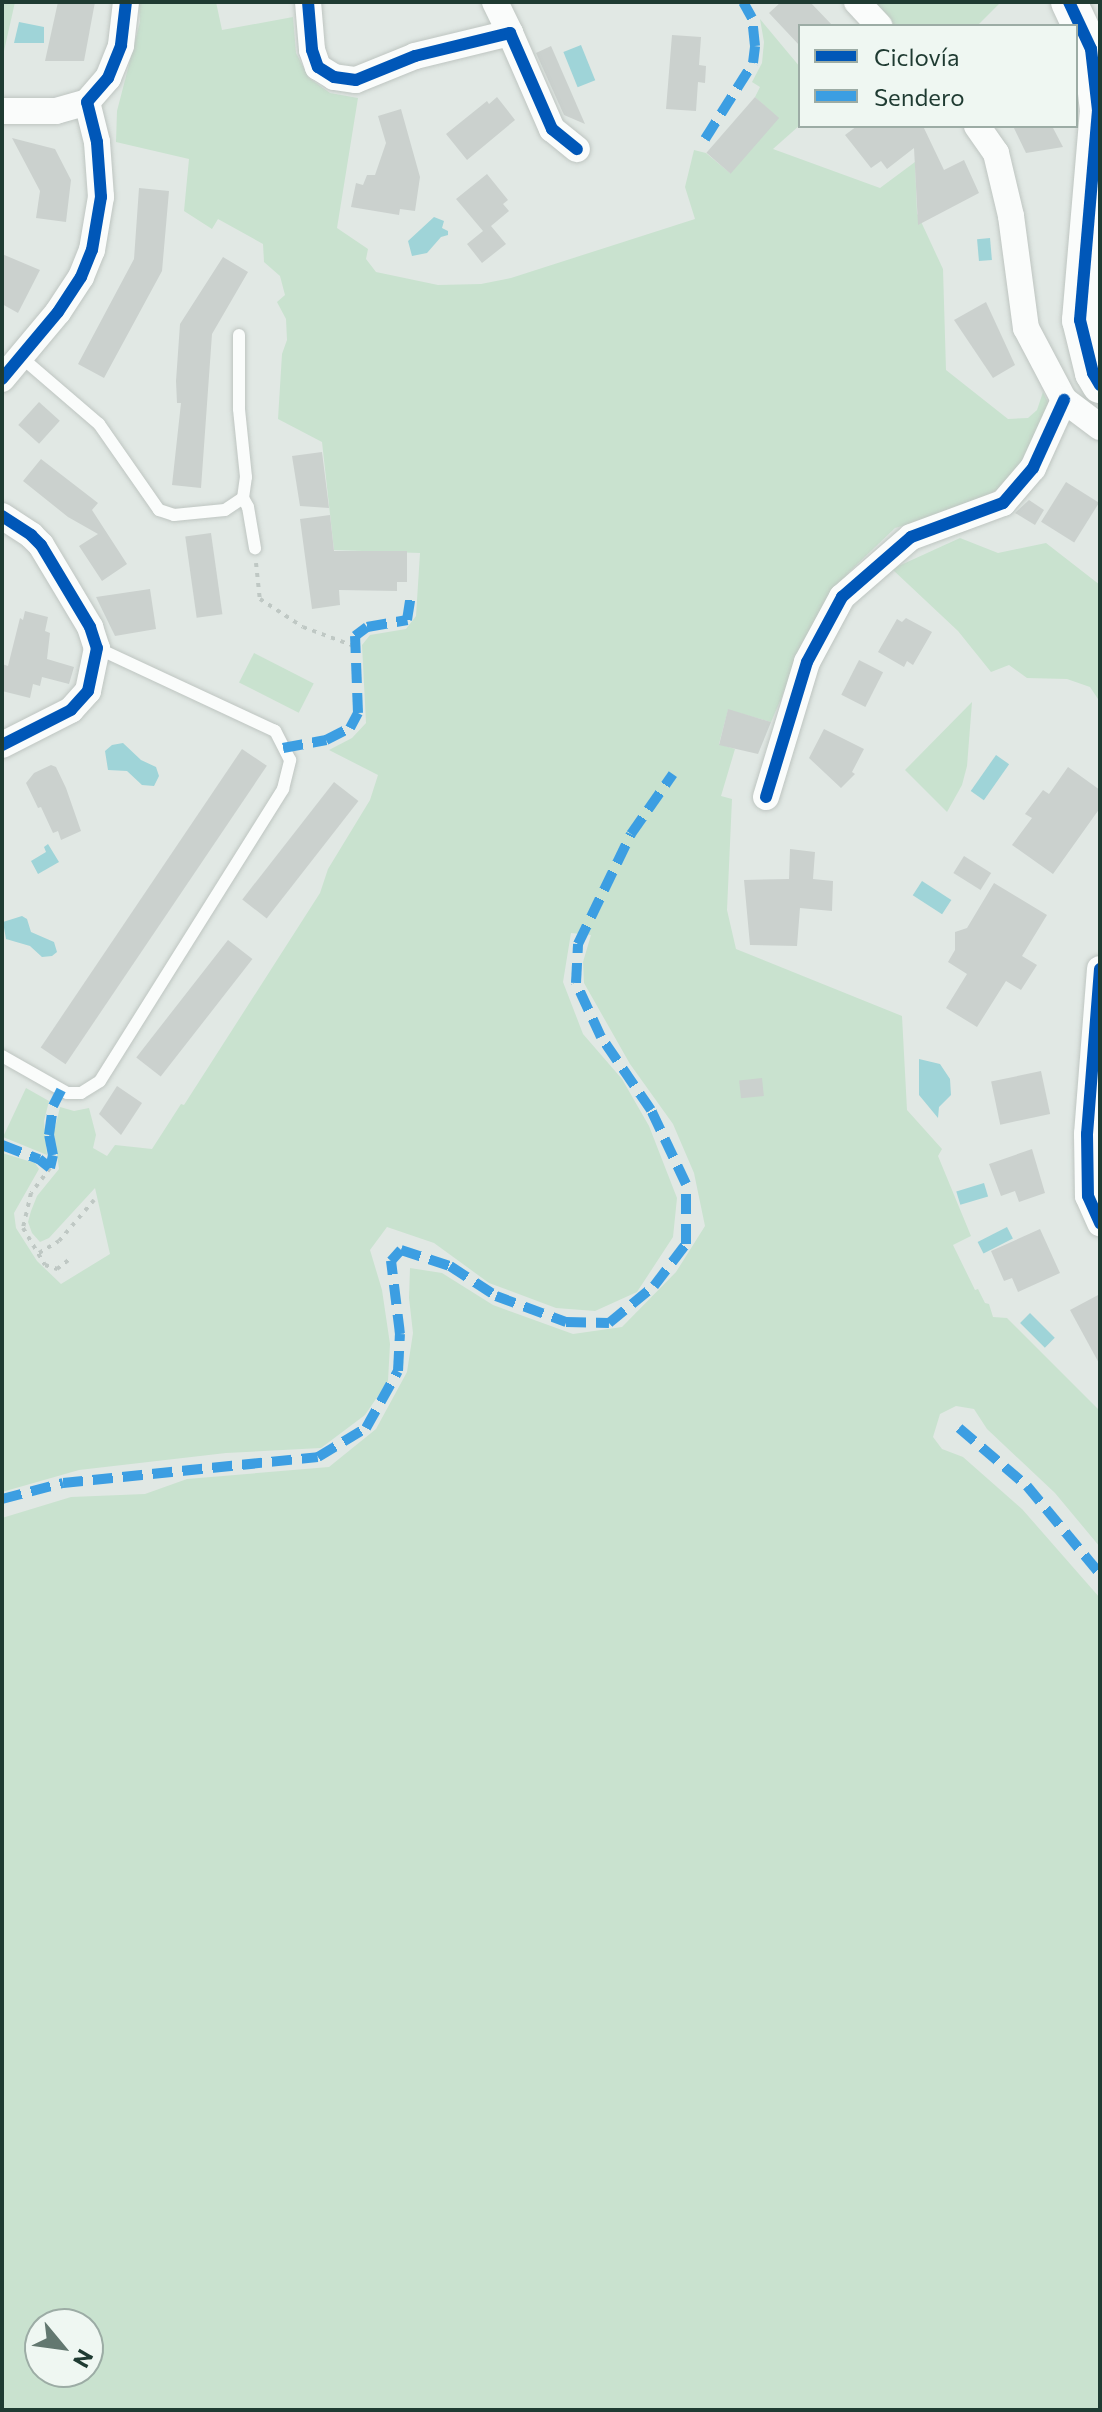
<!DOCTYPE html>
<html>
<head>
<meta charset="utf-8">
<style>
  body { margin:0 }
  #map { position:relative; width:1102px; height:2412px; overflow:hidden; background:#e1e8e4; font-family:Commissioner,sans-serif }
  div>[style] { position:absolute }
  .green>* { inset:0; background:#c9e2cf; transform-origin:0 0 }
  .water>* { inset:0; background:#9fd4d8; transform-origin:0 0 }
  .building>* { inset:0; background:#cbd1ce; transform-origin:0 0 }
  .path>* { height:4px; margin-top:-2px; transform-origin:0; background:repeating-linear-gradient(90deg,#bfc8c4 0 4px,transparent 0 10px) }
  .roads { filter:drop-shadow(0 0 2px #bec5c1) drop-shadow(0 0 2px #bec5c1) }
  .lane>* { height:12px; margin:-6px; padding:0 6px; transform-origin:6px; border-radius:6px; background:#fafcfb }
  .street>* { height:26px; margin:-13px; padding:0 13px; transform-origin:13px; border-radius:13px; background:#fafcfb }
  .secondary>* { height:36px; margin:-18px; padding:0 18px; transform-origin:18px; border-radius:18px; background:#fafcfb }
  .quiet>* { height:10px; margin-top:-5px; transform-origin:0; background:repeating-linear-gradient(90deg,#3c9ee2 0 20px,transparent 0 30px) }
  .cycleway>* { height:12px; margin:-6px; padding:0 6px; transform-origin:6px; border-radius:6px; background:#0057b8 }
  span { translate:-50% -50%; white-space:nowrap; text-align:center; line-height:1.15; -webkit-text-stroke:7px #eff7f2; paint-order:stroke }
  .frame { position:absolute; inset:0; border:4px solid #1f3b32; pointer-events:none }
  .legend { position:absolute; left:798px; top:24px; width:280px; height:104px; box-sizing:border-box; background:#eff7f2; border:2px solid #9caca5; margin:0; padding:10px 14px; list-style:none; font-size:24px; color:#1f3b32 }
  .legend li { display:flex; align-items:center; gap:16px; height:40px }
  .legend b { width:40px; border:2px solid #9caca5 }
  .north { position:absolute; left:24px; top:2308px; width:80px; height:80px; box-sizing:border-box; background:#eff7f2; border:2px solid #9caca5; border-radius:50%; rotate:119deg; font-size:22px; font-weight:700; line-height:32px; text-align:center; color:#1f3b32 }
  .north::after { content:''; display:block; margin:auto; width:28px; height:36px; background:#637870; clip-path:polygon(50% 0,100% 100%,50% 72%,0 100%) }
</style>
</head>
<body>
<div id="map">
  <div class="green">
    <i style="clip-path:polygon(2px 2px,15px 2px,2px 60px)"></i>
    <i style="clip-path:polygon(evenodd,139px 2px,216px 2px,222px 30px,293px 17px,296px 53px,309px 78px,330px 93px,358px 98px,337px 228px,368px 249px,366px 259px,376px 272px,438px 285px,481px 284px,511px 278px,695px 219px,685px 187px,694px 150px,706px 153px,730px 173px,778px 118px,755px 97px,760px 87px,752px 82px,762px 63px,764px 42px,760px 19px,800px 67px,800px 125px,773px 149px,880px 188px,915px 162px,917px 213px,943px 269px,946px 370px,1008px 419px,1028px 418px,1037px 410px,1043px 392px,1050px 407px,1040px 437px,1011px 481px,969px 507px,895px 528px,849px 572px,813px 625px,771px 722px,728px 710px,719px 744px,735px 749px,721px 796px,732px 799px,727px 910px,736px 949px,902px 1016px,907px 1110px,942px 1149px,938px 1156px,971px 1236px,953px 1245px,975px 1290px,978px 1289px,985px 1303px,989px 1304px,993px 1317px,1007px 1318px,1100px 1411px,1100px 1547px,1055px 1493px,987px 1429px,974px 1409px,956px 1406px,940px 1414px,933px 1437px,942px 1449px,963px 1457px,1022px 1509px,1100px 1598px,1100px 2410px,2px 2410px,2px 1518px,71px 1497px,145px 1494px,187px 1479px,329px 1467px,376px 1429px,407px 1372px,413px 1333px,409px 1298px,410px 1268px,442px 1273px,493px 1305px,573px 1334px,622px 1327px,676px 1272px,705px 1226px,694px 1173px,673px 1124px,630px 1064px,584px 983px,583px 962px,591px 935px,571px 933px,563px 982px,583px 1034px,622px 1079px,649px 1126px,677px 1198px,673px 1237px,637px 1292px,595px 1311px,556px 1308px,489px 1283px,434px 1243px,387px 1227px,370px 1250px,382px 1290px,390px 1344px,388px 1381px,365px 1415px,321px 1448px,226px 1453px,79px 1470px,2px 1492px,2px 1153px,35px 1163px,39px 1169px,14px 1213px,16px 1228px,37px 1261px,61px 1284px,110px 1254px,95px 1188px,49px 1238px,40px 1242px,32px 1233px,28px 1222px,31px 1211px,37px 1196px,59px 1169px,54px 1132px,60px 1107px,74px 1111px,89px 1108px,96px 1135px,93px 1148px,107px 1156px,115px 1145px,152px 1149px,181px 1104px,184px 1105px,320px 893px,328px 869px,370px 800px,378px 775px,329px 750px,352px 738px,366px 723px,362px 645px,370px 635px,406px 629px,416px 616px,420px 553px,334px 550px,322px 442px,278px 419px,282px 354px,287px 340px,286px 319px,277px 302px,285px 295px,280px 276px,264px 262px,263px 244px,218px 219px,212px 229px,184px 211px,189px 159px,116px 142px,117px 111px,140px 22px,139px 2px,40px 2324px,88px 2324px,88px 2372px,40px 2372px,40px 2324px)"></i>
    <i style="clip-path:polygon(870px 2px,1001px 2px,977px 26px,895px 26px)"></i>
    <i style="clip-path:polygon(960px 538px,998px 553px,1046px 543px,1100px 585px,1100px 702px,1090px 687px,1067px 679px,1027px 678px,1009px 665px,991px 672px,958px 631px,892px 569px)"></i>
    <i style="left:254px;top:653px;width:67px;height:33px;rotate:27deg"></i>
    <i style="clip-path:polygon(972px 702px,967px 766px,962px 785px,947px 812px,905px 770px)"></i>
    <i style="clip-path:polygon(26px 1088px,49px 1101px,44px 1121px,47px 1155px,3px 1137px)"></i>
  </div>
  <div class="water">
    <i style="clip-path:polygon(19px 22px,44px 27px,44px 43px,14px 43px)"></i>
    <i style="left:581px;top:45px;width:38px;height:19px;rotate:68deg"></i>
    <i style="clip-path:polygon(434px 217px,444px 221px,442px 228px,448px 231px,448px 235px,441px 237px,427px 253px,412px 256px,408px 241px)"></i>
    <i style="left:990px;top:238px;width:22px;height:13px;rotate:85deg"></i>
    <i style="clip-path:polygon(123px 743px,141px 760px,156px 767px,159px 776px,154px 786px,142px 785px,127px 771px,108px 770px,105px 751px,112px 745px)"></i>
    <i style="left:996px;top:755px;width:16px;height:44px;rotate:35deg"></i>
    <i style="clip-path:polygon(48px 844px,59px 862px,38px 874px,31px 861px,46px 852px,44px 847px)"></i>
    <i style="left:922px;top:881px;width:35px;height:17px;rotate:33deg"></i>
    <i style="clip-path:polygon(22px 916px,27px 919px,31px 932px,54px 942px,57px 952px,52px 956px,42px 957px,30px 946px,6px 939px,3px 922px)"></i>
    <i style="clip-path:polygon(919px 1059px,940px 1064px,950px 1079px,951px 1095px,939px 1107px,938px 1118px,919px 1095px)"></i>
    <i style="left:984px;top:1183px;width:14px;height:29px;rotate:73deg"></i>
    <i style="left:1007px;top:1227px;width:13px;height:33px;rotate:63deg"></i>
    <i style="left:1030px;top:1313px;width:35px;height:14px;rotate:45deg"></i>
  </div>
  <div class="building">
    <i style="clip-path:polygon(58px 2px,95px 2px,84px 61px,45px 61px)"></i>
    <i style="clip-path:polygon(781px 2px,810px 2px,833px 26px,800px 26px,800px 46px,769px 13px)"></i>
    <i style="clip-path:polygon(672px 35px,701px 37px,699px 65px,706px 66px,705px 83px,698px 82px,696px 111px,666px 109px)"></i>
    <i style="clip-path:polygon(551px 46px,585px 124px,564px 115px,536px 53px)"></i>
    <i style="clip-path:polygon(497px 97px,515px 120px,467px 160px,446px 134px,487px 101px,489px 104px)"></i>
    <i style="left:755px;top:97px;width:32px;height:74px;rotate:41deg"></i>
    <i style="clip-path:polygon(401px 109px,420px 177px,415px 211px,400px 209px,399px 215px,351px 207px,356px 183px,363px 185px,367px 175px,375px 175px,386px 143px,378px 116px)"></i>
    <i style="clip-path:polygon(857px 126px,923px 126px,944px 170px,964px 160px,979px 193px,918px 225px,914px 148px,887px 169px,881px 161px,871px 168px,845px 135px)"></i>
    <i style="clip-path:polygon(1013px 126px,1052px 126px,1063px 147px,1026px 153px)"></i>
    <i style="clip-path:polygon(12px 138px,55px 149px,71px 180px,66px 222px,36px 218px,40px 191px)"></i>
    <i style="clip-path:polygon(487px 174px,508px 200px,503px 204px,509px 211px,491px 226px,506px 244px,482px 263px,467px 244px,483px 231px,456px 199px)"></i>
    <i style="clip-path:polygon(139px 188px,169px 191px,162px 271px,104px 378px,78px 364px,134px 259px)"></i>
    <i style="clip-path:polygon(2px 254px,40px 270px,18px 313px,2px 304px)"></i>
    <i style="clip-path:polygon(223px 257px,248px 272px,212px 334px,201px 488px,172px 485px,181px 403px,177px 403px,176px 381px,180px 324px)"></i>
    <i style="clip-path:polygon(986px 302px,1015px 365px,993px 378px,954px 320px)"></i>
    <i style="left:39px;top:402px;width:28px;height:31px;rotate:42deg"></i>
    <i style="clip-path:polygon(322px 452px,329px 508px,300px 506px,292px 456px)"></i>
    <i style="clip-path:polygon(41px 459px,98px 503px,92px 510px,127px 564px,102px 581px,79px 546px,98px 534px,68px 517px,23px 481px)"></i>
    <i style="left:1066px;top:482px;width:39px;height:47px;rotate:32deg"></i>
    <i style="clip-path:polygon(1029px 500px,1044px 510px,1035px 525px,1015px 513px)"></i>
    <i style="clip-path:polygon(330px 515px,334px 551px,407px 551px,407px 582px,397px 582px,397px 591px,339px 590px,340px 605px,312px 609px,300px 519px)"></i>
    <i style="left:211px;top:533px;width:82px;height:26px;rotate:82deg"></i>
    <i style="clip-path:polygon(150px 589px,156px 629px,115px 636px,96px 597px)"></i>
    <i style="clip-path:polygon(25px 611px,48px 617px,45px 631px,50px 633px,47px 659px,74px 667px,69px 684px,42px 677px,40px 686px,33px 684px,30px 698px,2px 691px,2px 664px,8px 666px,20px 618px,23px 620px)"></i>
    <i style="clip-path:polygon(906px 618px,932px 632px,913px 665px,907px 661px,904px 667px,878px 652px,897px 619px,902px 622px)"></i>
    <i style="left:859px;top:660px;width:27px;height:39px;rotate:27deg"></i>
    <i style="clip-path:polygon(728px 709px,771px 722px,758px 754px,719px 745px)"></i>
    <i style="clip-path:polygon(824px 729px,864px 749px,852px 772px,855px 774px,841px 788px,809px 758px)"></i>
    <i style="left:242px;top:749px;width:30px;height:360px;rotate:34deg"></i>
    <i style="clip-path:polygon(51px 765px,56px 767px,66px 788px,81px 831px,61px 840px,58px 831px,53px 833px,41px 807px,38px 808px,26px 783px,34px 773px)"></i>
    <i style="clip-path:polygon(1068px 767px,1100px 790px,1100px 808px,1053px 874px,1012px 845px,1032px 818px,1025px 814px,1043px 790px,1049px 794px)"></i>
    <i style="left:334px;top:782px;width:31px;height:149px;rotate:38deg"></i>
    <i style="clip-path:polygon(790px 849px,815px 852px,813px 879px,833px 881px,832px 911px,800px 908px,797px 946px,750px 945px,744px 880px,789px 879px)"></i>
    <i style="left:964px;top:856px;width:32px;height:20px;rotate:32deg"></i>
    <i style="clip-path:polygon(994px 883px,1047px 915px,1022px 956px,1037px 965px,1021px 990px,1006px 981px,977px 1027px,946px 1008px,967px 974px,948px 962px,955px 950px,955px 932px,967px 928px)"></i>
    <i style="left:228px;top:940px;width:31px;height:149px;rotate:38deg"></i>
    <i style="left:1041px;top:1071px;width:44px;height:51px;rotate:78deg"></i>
    <i style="left:762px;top:1078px;width:18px;height:23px;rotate:84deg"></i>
    <i style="clip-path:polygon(117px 1086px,142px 1103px,121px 1135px,99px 1114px)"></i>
    <i style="clip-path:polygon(1032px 1149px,1045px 1193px,1019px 1202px,1015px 1191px,1001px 1196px,989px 1164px)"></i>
    <i style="clip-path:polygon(1040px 1229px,1060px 1273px,1018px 1292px,1012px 1278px,1004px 1281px,991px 1251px)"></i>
    <i style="clip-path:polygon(1100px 1294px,1100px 1365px,1070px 1310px)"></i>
  </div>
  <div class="path">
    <i style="left:256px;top:563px;width:36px;rotate:84deg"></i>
    <i style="left:260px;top:599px;width:51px;rotate:33.1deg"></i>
    <i style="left:303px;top:627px;width:54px;rotate:20.4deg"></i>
    <i style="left:50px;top:1168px;width:31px;rotate:127deg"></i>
    <i style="left:31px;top:1193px;width:36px;rotate:103deg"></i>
    <i style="left:23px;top:1228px;width:43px;rotate:59.3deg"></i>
    <i style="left:45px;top:1265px;width:13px;rotate:18deg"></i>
    <i style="left:57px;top:1269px;width:18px;rotate:-38deg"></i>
    <i style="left:39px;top:1253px;width:23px;rotate:-31deg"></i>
    <i style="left:59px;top:1241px;width:54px;rotate:-49.5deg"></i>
  </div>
  <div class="roads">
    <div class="lane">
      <i style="left:21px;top:357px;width:103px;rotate:40.7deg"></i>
      <i style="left:99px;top:424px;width:105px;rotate:55.1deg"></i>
      <i style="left:159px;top:510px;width:16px;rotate:18deg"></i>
      <i style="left:174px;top:515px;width:51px;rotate:-5.6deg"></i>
      <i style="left:225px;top:510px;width:22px;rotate:-34deg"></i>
      <i style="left:243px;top:498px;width:21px;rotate:-82deg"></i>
      <i style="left:246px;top:477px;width:68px;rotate:-95.9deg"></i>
      <i style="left:239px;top:409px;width:74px;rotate:-90deg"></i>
      <i style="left:243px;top:498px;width:10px;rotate:61deg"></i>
      <i style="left:248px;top:507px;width:42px;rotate:80.3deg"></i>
      <i style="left:2px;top:1056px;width:75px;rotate:29.6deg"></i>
      <i style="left:67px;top:1093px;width:14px"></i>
      <i style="left:81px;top:1093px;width:22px;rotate:-32deg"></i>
      <i style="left:100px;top:1081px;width:345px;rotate:-57.9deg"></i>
      <i style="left:283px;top:789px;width:30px;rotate:-76deg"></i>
      <i style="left:290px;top:760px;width:33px;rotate:-117deg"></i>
      <i style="left:275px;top:731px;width:196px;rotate:-155deg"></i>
    </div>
    <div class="street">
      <i style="left:308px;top:2px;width:48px;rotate:85.2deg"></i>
      <i style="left:312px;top:50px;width:18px;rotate:71deg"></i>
      <i style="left:318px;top:67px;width:19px;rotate:32deg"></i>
      <i style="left:334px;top:77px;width:22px;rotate:8deg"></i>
      <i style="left:356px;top:80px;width:64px;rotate:-22.1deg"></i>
      <i style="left:415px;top:56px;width:98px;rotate:-13.6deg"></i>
      <i style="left:510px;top:33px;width:105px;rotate:66.4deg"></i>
      <i style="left:552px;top:129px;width:32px;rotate:39deg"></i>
      <i style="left:495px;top:2px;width:34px;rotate:64deg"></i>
      <i style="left:857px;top:2px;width:33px;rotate:47deg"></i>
      <i style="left:2px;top:111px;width:54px"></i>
      <i style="left:56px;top:111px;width:32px;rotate:-16deg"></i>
      <i style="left:977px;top:126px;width:33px;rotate:55deg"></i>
      <i style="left:996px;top:153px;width:65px;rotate:76.6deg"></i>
      <i style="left:1011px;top:216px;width:113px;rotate:82.4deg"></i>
      <i style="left:1026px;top:328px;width:81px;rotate:62.2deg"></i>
      <i style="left:1064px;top:400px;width:45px;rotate:36.9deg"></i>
      <i style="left:2px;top:379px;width:87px;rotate:-50.1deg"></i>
      <i style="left:58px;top:312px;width:42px;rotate:-56.7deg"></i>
      <i style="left:81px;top:277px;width:29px;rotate:-68deg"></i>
      <i style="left:92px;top:250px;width:54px;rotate:-80.4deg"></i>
      <i style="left:101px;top:197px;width:55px;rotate:-94.2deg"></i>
      <i style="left:97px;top:142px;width:41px;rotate:-104deg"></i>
      <i style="left:87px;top:102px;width:32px;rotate:-49deg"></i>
      <i style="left:108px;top:78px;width:35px;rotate:-68deg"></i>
      <i style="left:121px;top:45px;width:43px;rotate:-83.4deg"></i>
      <i style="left:2px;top:516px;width:35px;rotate:33deg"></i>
      <i style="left:31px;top:535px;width:14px;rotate:45deg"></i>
      <i style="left:41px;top:545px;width:96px;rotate:59.1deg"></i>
      <i style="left:90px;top:627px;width:22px;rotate:72deg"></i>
      <i style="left:97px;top:648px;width:44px;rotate:101.8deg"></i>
      <i style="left:88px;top:691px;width:25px;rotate:132deg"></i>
      <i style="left:71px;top:710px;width:77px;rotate:153.1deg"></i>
      <i style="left:766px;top:797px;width:141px;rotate:-73.1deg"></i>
      <i style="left:807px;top:662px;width:74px;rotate:-61.7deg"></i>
      <i style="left:842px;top:597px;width:91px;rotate:-41deg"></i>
      <i style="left:911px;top:537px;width:98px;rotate:-20.3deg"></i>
      <i style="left:1003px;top:503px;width:46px;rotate:-49.4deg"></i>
      <i style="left:1033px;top:468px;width:75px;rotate:-65.5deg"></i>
      <i style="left:1100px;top:969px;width:166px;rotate:94.5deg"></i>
      <i style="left:1087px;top:1134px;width:62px;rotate:89.1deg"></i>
      <i style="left:1088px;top:1196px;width:30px;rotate:66deg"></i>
    </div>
    <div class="secondary">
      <i style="left:1069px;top:2px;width:52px;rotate:64.9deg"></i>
      <i style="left:1091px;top:49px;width:61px;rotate:83.5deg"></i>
      <i style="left:1098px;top:110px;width:211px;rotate:94.9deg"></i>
      <i style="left:1080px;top:320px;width:55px;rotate:76.2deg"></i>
      <i style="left:1093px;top:373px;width:14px;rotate:60deg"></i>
    </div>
  </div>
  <div class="quiet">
    <i style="left:705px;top:139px;width:90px;rotate:-57.7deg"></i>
    <i style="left:753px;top:63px;width:17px;rotate:-83deg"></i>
    <i style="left:755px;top:46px;width:28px;rotate:-96deg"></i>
    <i style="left:752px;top:18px;width:18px;rotate:-119deg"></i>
    <i style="left:283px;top:748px;width:44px;rotate:-10.5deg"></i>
    <i style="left:326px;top:740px;width:27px;rotate:-27deg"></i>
    <i style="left:350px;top:728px;width:17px;rotate:-62deg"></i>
    <i style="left:358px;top:713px;width:77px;rotate:-92.2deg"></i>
    <i style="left:355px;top:636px;width:15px;rotate:-37deg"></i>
    <i style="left:367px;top:627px;width:41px;rotate:-9.9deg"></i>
    <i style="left:407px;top:620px;width:26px;rotate:-81deg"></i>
    <i style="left:2px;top:1145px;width:40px;rotate:21deg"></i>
    <i style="left:39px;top:1159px;width:14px;rotate:39deg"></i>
    <i style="left:50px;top:1168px;width:13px;rotate:-77deg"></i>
    <i style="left:53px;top:1155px;width:20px;rotate:-101deg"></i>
    <i style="left:49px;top:1135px;width:29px;rotate:-82deg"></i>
    <i style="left:53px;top:1106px;width:18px;rotate:-63deg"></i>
    <i style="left:959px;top:1428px;width:89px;rotate:40.5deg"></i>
    <i style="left:1027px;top:1486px;width:114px;rotate:50.3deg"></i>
    <i style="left:2px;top:1499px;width:63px;rotate:-14.7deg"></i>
    <i style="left:63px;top:1483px;width:256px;rotate:-5.8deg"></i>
    <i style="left:318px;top:1457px;width:56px;rotate:-31.1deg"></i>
    <i style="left:366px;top:1428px;width:65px;rotate:-60.7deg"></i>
    <i style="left:398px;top:1371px;width:37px;rotate:-87deg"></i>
    <i style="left:400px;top:1334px;width:74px;rotate:-97deg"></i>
    <i style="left:391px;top:1261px;width:15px;rotate:-48deg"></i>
    <i style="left:401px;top:1250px;width:52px;rotate:18.1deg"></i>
    <i style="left:450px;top:1266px;width:55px;rotate:33.1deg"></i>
    <i style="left:496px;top:1296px;width:75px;rotate:20.4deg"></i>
    <i style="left:566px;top:1322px;width:43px;rotate:1.3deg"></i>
    <i style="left:609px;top:1323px;width:58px;rotate:-39.4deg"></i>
    <i style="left:654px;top:1286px;width:53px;rotate:-52.7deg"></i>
    <i style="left:686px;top:1244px;width:60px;rotate:-90deg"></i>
    <i style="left:686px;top:1184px;width:82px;rotate:-115.3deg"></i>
    <i style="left:651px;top:1110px;width:88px;rotate:-124.4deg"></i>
    <i style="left:601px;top:1037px;width:60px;rotate:-114.8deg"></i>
    <i style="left:576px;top:983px;width:39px;rotate:-87deg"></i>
    <i style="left:578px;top:944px;width:122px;rotate:-64.3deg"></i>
    <i style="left:631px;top:834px;width:73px;rotate:-55deg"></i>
  </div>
  <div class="cycleway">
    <i style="left:308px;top:2px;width:48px;rotate:85.2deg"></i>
    <i style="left:312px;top:50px;width:18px;rotate:71deg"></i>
    <i style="left:318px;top:67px;width:19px;rotate:32deg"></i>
    <i style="left:334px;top:77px;width:22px;rotate:8deg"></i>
    <i style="left:356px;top:80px;width:64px;rotate:-22.1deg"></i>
    <i style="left:415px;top:56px;width:98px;rotate:-13.6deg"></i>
    <i style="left:510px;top:33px;width:105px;rotate:66.4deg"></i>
    <i style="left:552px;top:129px;width:32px;rotate:39deg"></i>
    <i style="left:1069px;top:2px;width:52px;rotate:64.9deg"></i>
    <i style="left:1091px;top:49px;width:61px;rotate:83.5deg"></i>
    <i style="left:1098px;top:110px;width:211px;rotate:94.9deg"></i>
    <i style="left:1080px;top:320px;width:55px;rotate:76.2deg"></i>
    <i style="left:1093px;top:373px;width:14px;rotate:60deg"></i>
    <i style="left:2px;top:379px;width:87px;rotate:-50.1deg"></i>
    <i style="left:58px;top:312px;width:42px;rotate:-56.7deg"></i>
    <i style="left:81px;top:277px;width:29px;rotate:-68deg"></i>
    <i style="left:92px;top:250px;width:54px;rotate:-80.4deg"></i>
    <i style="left:101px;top:197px;width:55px;rotate:-94.2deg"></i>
    <i style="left:97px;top:142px;width:41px;rotate:-104deg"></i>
    <i style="left:87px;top:102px;width:32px;rotate:-49deg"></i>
    <i style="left:108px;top:78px;width:35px;rotate:-68deg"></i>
    <i style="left:121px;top:45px;width:43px;rotate:-83.4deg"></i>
    <i style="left:2px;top:516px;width:35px;rotate:33deg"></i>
    <i style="left:31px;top:535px;width:14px;rotate:45deg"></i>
    <i style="left:41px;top:545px;width:96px;rotate:59.1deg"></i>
    <i style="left:90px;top:627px;width:22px;rotate:72deg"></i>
    <i style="left:97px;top:648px;width:44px;rotate:101.8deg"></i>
    <i style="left:88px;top:691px;width:25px;rotate:132deg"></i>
    <i style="left:71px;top:710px;width:77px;rotate:153.1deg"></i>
    <i style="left:766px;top:797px;width:141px;rotate:-73.1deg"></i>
    <i style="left:807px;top:662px;width:74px;rotate:-61.7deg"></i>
    <i style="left:842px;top:597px;width:91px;rotate:-41deg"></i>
    <i style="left:911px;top:537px;width:98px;rotate:-20.3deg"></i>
    <i style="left:1003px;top:503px;width:46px;rotate:-49.4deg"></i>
    <i style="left:1033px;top:468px;width:75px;rotate:-65.5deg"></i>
    <i style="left:1100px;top:969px;width:166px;rotate:94.5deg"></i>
    <i style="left:1087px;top:1134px;width:62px;rotate:89.1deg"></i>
    <i style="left:1088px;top:1196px;width:30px;rotate:66deg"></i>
  </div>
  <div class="frame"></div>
  <ul class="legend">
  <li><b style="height:10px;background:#0057b8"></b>Ciclovía</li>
  <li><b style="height:10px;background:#3c9ee2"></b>Sendero</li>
  </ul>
  <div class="north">N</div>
</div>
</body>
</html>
